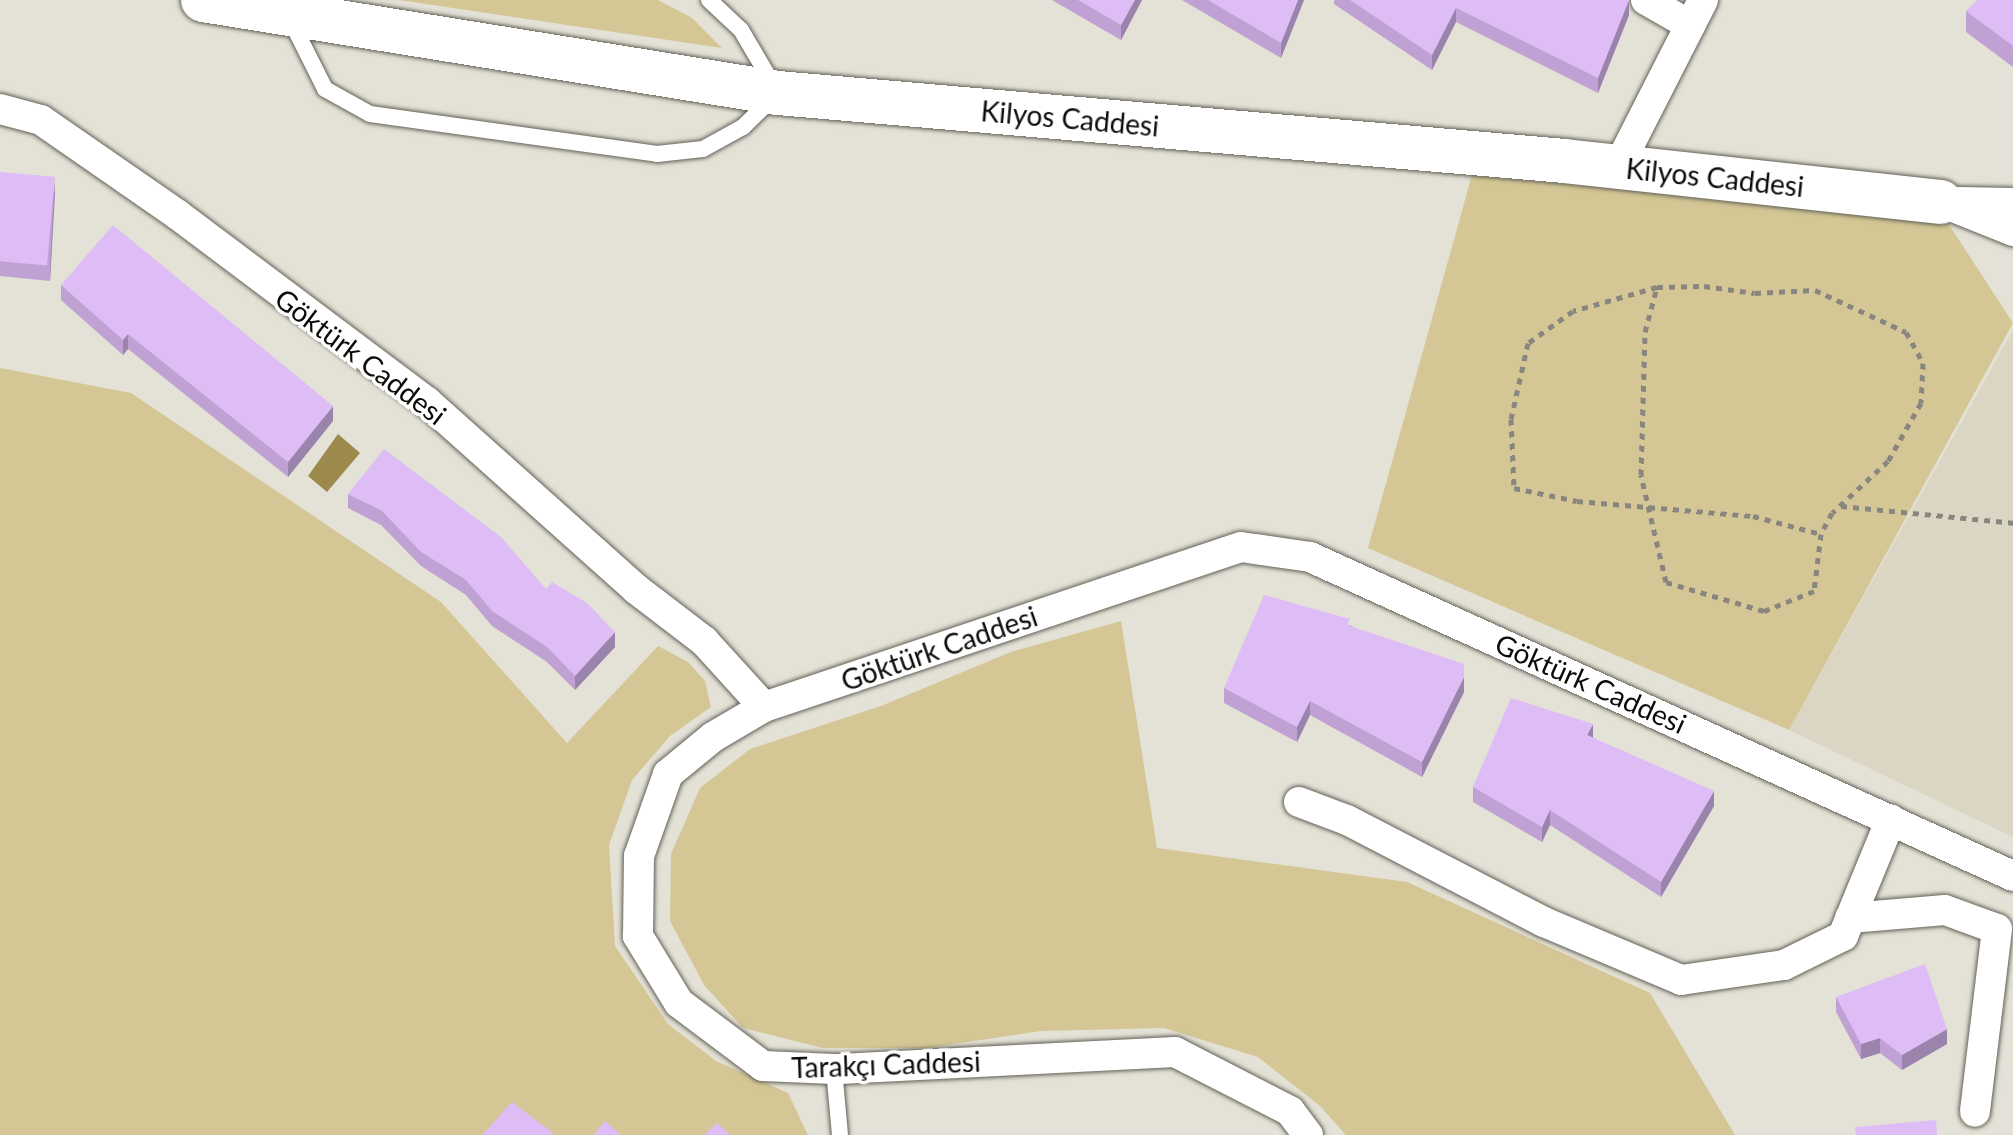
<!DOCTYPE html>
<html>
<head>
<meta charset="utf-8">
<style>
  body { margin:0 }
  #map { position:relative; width:2013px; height:1135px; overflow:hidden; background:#e4e1d6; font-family:Lato,sans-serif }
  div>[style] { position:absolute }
  .built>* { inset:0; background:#dbd6c4 }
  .green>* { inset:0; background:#d4c795 }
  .water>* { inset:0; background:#9b8a4b }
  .path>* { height:5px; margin-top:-2.5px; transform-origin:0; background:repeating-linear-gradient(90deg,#88867f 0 6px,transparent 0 12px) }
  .roads { filter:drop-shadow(0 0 2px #636157) drop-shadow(0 0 2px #636157) }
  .lane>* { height:16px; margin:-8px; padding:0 8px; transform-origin:8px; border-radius:8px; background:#fff }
  .street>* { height:30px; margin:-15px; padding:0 15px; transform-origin:15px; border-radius:15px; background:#fff }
  .secondary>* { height:44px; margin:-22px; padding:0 22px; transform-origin:22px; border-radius:22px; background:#fff }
  .wall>* { inset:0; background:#bfa2d3 }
  .shaded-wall>* { inset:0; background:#9b84ac }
  .building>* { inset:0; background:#debcf5; transform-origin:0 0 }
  span { translate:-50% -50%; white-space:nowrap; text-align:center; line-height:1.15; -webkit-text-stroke:7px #fff; paint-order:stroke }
  .street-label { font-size:28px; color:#0c0b08 }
</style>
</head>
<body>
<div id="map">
  <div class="built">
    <i style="clip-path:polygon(2013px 330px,2013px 837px,1789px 730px)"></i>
  </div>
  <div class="green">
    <i style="clip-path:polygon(399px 0,658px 0,692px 18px,722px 48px)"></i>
    <i style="clip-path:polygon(1472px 175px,1946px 220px,2013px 323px,1789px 730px,1368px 548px)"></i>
    <i style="clip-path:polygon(0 368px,131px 393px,441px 602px,567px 743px,658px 646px,688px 662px,705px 681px,711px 707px,670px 736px,632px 780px,609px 845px,615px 946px,668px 1024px,716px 1061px,788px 1093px,808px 1135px,0 1135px)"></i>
    <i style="clip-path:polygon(1121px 621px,1157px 848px,1407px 882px,1650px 993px,1735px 1135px,1346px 1135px,1320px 1106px,1258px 1057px,1164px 1028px,1041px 1031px,927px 1048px,823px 1048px,743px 1028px,704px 985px,670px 921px,671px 854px,700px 788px,750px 749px,881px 706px,1011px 652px)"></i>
  </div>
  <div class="water">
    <i style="clip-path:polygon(338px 434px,360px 453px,327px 492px,308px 476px)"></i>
  </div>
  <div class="path">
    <i style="left:1704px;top:286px;width:51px;rotate:7.8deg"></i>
    <i style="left:1755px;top:293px;width:60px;rotate:-2.9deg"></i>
    <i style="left:1815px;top:290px;width:100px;rotate:24.8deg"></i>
    <i style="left:1906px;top:332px;width:35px;rotate:61deg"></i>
    <i style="left:1923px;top:363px;width:40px;rotate:92.9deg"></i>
    <i style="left:1921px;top:403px;width:67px;rotate:119.6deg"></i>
    <i style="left:1888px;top:461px;width:76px;rotate:137.1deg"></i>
    <i style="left:1832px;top:513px;width:24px;rotate:118deg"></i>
    <i style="left:1821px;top:534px;width:57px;rotate:97deg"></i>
    <i style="left:1814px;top:591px;width:54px;rotate:158.2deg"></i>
    <i style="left:1764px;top:611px;width:102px;rotate:-163.5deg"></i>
    <i style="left:1666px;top:582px;width:110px;rotate:-103.2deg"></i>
    <i style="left:1641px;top:475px;width:143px;rotate:-88.4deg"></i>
    <i style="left:1645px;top:332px;width:47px;rotate:-75.1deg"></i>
    <i style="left:1657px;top:287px;width:47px;rotate:-1.2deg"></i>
    <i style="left:1657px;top:287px;width:87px;rotate:164.1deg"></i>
    <i style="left:1573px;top:311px;width:55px;rotate:144.6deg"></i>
    <i style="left:1528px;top:343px;width:78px;rotate:102.6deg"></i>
    <i style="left:1511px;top:419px;width:69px;rotate:87.5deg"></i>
    <i style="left:1514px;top:488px;width:64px;rotate:11.7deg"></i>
    <i style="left:1577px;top:501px;width:177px;rotate:4.9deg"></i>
    <i style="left:1753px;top:516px;width:70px;rotate:14.8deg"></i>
    <i style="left:1841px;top:506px;width:173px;rotate:5.6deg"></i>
  </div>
  <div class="roads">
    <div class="lane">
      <i style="left:291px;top:21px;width:76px;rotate:63.4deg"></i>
      <i style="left:325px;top:89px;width:51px;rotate:29.1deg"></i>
      <i style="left:370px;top:114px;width:290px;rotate:7.9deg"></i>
      <i style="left:657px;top:154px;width:46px;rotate:-6.2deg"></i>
      <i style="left:703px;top:149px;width:46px;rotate:-28.8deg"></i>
      <i style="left:743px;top:127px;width:49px;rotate:-44.2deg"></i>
      <i style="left:778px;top:93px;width:73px;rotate:-120.4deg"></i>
      <i style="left:741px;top:30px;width:44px;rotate:-136.8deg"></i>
      <i style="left:834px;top:1069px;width:66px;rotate:84.8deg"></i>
    </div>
    <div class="street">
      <i style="left:1646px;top:0;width:51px;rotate:29.6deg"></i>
      <i style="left:0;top:109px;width:42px;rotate:15deg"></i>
      <i style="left:41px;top:120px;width:167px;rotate:34.7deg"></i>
      <i style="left:178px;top:215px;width:311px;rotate:36.9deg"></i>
      <i style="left:427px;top:402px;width:280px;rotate:41.8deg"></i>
      <i style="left:636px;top:589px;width:86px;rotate:37.4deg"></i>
      <i style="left:704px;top:641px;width:89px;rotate:47.7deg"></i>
      <i style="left:1618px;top:167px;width:187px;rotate:-63deg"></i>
      <i style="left:1941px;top:202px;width:78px;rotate:21.9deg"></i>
      <i style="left:1959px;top:202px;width:54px;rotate:1.1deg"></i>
      <i style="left:1299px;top:802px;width:51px;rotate:20.6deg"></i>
      <i style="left:1347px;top:820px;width:222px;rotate:27.4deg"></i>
      <i style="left:1544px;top:922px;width:149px;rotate:22.9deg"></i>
      <i style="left:1681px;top:980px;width:104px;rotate:-8.3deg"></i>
      <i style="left:1784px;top:965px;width:66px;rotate:-26.2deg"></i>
      <i style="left:1843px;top:936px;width:126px;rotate:-67.7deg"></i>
      <i style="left:1850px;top:918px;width:95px;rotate:-4.8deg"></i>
      <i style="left:1945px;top:910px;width:55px;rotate:20.1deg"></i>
      <i style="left:1997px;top:929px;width:184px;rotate:96.9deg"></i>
      <i style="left:1308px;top:1135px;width:30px;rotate:-127deg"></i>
      <i style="left:1290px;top:1111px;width:129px;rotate:-152.8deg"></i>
      <i style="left:1175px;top:1052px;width:341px;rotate:177.1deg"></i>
      <i style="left:834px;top:1069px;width:71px;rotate:-177.6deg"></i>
      <i style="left:763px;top:1066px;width:105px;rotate:-143.1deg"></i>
      <i style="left:679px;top:1003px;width:79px;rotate:-121.5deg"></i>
      <i style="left:638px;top:936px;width:80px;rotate:-89.3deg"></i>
      <i style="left:639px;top:856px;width:87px;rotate:-70.5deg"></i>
      <i style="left:668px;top:774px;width:58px;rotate:-39.4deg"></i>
      <i style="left:713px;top:737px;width:59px;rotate:-30.5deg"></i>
      <i style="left:764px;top:707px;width:503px;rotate:-18.54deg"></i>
      <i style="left:1241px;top:547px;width:70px;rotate:8.2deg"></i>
      <i style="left:1310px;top:557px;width:772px;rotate:24.41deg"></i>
    </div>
    <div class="secondary">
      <i style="left:203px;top:0;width:582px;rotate:9.19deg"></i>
      <i style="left:778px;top:93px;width:789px;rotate:4.94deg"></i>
      <i style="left:1564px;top:161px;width:379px;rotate:6.2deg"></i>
    </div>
  </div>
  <div class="wall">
    <i style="clip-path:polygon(1052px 0,1142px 0,1121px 40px)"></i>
    <i style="clip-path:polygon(1182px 0,1304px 0,1281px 58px)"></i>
    <i style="clip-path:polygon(1334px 0,1628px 0,1629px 15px,1598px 93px,1456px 22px,1432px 70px,1334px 4px)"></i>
    <i style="clip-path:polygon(2013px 0,2013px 67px,1966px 32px,1966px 11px)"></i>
    <i style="clip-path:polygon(0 172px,55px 192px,50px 281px,0 276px)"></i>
    <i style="clip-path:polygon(61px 285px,333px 421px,288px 477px,128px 349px,123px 355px,61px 300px)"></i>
    <i style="clip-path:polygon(348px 494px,546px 589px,615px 647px,575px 690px,547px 662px,492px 626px,466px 595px,421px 566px,381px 525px,348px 508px)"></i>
    <i style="clip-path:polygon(1350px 625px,1464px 692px,1422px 777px,1310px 715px,1297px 742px,1224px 703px,1224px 688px)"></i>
    <i style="clip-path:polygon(1593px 738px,1714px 806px,1661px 897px,1550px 825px,1542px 842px,1473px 802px,1473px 787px)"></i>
    <i style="clip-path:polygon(1836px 997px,1947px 1044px,1902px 1070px,1880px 1053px,1861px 1059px,1836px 1012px)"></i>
  </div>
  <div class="shaded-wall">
    <i style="clip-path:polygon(1135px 0,1142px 0,1121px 40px,1121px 25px)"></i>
    <i style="clip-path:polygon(1298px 0,1304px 0,1281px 58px,1281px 43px)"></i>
    <i style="clip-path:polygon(1629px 0,1629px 15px,1598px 93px,1598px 78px)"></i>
    <i style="clip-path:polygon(1456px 8px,1456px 22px,1432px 70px,1432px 55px)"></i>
    <i style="clip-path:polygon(55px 177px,55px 192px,50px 281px,50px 266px)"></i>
    <i style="clip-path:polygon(128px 334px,128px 349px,123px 355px,123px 340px)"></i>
    <i style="clip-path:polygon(333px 406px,333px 421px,288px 477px,288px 462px)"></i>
    <i style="clip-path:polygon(615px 632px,615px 647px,575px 690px,575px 676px)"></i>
    <i style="clip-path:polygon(1464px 677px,1464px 692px,1422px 777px,1422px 762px)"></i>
    <i style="clip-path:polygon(1310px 701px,1310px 715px,1297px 742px,1297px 727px)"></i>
    <i style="clip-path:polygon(1593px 724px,1593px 738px,1587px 735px)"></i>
    <i style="clip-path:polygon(1714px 791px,1714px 806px,1661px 897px,1661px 882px)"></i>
    <i style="clip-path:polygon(1550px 810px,1550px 825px,1542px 842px,1542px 827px)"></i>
    <i style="clip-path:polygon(1947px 1029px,1947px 1044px,1902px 1070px,1902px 1055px)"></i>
    <i style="clip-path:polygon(1880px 1038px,1880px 1053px,1861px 1059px,1861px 1044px)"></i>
  </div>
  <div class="building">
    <i style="clip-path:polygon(1078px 0,1135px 0,1121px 25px)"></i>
    <i style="clip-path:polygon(1208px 0,1298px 0,1281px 43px)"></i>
    <i style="clip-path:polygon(1350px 0,1629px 0,1598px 78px,1456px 8px,1432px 55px)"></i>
    <i style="clip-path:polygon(1977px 0,2013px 0,2013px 46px,1966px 11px)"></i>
    <i style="left:0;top:172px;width:55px;height:89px;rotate:5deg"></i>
    <i style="clip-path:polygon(113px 225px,333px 406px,288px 462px,128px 334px,123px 340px,61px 285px)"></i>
    <i style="clip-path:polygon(384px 449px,501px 537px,546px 589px,552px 582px,587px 603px,615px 632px,575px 676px,547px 647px,492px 611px,466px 580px,421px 552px,381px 510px,348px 494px)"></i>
    <i style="clip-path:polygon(1264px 595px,1350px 619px,1347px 625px,1464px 664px,1464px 677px,1422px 762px,1310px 701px,1297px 727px,1224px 688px)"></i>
    <i style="clip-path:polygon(1511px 698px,1593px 724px,1587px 735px,1714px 791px,1661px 882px,1550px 810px,1542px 827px,1473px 787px)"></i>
    <i style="clip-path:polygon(1925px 964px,1947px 1029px,1902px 1055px,1880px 1038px,1861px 1044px,1836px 997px)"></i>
    <i style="clip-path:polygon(512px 1102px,553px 1133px,551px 1135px,482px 1135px)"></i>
    <i style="clip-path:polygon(1936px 1120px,1937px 1135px,1856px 1135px,1855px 1127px)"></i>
    <i style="clip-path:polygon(605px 1121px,621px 1135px,594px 1135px)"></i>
    <i style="clip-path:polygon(717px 1123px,730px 1135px,704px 1135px)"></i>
  </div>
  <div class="street-label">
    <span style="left:1070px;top:118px;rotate:5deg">Kilyos Caddesi</span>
    <span style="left:1715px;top:177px;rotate:6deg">Kilyos Caddesi</span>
    <span style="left:361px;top:356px;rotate:37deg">Göktürk Caddesi</span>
    <span style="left:939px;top:648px;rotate:-19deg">Göktürk Caddesi</span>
    <span style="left:1591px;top:683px;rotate:24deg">Göktürk Caddesi</span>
    <span style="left:886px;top:1064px;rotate:-2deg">Tarakçı Caddesi</span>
  </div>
</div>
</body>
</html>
